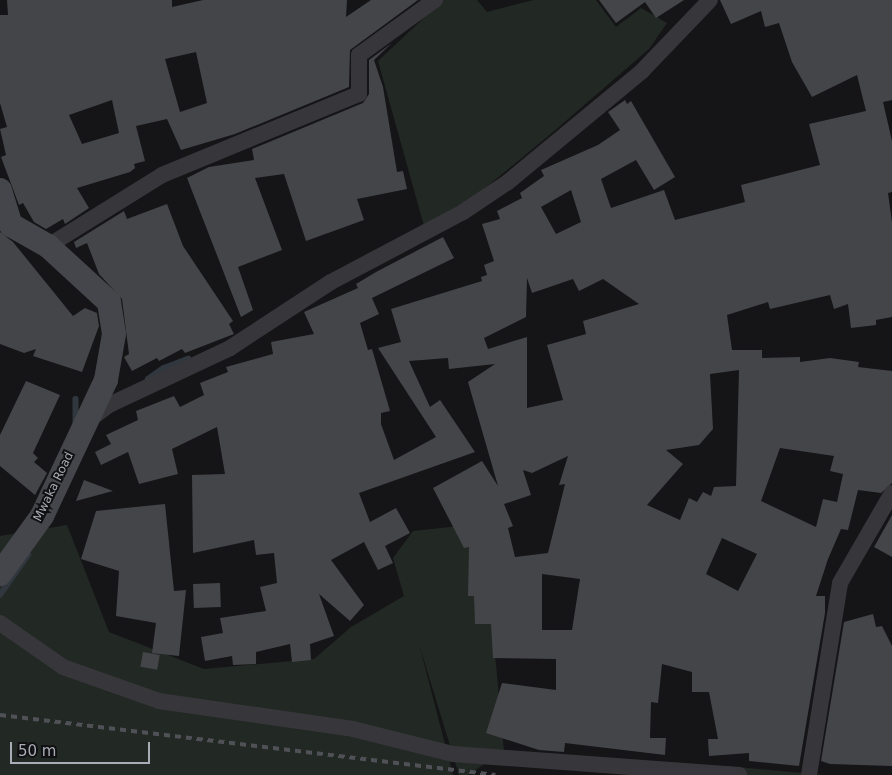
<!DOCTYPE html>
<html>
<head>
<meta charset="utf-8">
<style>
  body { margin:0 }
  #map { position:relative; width:892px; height:775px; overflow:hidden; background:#151517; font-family:"DejaVu Sans",sans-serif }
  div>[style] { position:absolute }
  .green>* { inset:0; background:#222823 }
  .stream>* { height:5.5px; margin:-2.75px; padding:0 2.75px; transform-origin:2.75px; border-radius:2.75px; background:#30373e }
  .building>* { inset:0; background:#444549; transform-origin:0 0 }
  .street>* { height:16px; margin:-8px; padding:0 8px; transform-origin:8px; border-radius:8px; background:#37373b }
  .secondary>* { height:24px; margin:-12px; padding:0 12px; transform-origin:12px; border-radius:12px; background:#45464b }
  .rail>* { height:4px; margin-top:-2px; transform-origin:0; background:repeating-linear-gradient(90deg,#505156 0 6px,transparent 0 11px) }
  span { translate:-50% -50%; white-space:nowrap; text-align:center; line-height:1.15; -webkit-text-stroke:4px #101012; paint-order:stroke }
  .street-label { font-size:12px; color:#a8acb5 }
  .scale { position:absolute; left:10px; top:742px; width:140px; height:22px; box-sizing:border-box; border:2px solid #a8acb5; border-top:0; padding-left:6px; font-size:15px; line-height:18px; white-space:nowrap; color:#a8acb5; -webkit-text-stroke:4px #101012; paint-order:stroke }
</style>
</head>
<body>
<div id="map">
  <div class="green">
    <i style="clip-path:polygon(443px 0,477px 0,487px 12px,533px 0,596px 0,616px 27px,641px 8px,667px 23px,649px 49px,553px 132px,478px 194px,424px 226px,378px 61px)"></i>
    <i style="clip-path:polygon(67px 525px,109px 632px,204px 669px,314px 659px,351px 627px,404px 596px,393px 558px,413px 531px,459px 526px,489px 589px,504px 751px,468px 775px,459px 775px,419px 644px,453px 775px,0 775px,0 536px)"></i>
    <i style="clip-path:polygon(727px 766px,824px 775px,713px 775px)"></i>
  </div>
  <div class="stream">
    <i style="left:148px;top:379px;width:19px;rotate:-35deg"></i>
    <i style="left:164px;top:368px;width:26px;rotate:-21deg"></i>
    <i style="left:76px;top:399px;width:23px;rotate:90deg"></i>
    <i style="left:0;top:595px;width:49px;rotate:-55deg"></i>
  </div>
  <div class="building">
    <i style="clip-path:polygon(evenodd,7px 0,172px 0,172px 7px,203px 0,347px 0,346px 17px,371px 0,418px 0,350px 50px,349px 87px,235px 134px,181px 150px,167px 119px,136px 126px,145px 161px,134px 164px,135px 168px,130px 172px,77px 188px,89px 208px,65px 224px,63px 219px,46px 229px,34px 222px,23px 203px,19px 205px,1px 157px,6px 155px,0 129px,7px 127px,0 103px,0 15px,8px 15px,7px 0,196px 52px,207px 103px,180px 112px,165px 59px,196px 52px,7px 0,112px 100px,119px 133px,82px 144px,69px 115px,112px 100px)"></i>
    <i style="clip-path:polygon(599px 0,684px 0,656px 18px,645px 2px,616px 23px)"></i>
    <i style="clip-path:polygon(evenodd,720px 0,892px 0,892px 100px,883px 102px,892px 141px,892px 192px,888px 193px,892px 222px,892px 317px,876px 320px,876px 325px,851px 328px,848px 304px,834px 309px,830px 295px,770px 309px,768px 302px,727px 315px,732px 350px,762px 350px,762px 358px,800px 357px,800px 362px,830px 358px,859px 362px,858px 367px,892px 371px,892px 483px,881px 493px,858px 490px,848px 530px,841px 529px,828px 559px,816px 596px,825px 596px,825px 613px,799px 766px,749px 761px,749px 753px,709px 756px,708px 739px,718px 739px,709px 692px,692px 692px,692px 672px,662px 664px,658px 703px,651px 702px,650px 738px,666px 738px,665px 755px,565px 743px,564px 752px,539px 750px,486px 733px,502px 683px,556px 690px,556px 659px,493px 658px,491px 624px,475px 624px,474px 596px,468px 596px,469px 547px,464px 548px,433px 488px,482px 461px,498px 486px,468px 382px,495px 364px,449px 369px,448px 358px,409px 361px,430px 407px,440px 400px,475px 452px,359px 493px,370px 522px,396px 508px,410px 533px,385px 546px,393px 563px,378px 570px,364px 542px,331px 560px,364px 605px,350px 621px,319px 594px,334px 636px,310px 644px,311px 660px,292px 662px,290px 644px,256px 652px,256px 664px,233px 665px,232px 656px,205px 661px,201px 637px,223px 633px,220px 618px,266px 611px,260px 587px,277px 583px,274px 553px,256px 555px,254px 540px,193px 553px,192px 475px,225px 474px,217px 427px,172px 449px,178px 474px,139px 484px,128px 452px,101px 465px,95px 452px,111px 444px,106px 435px,138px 420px,136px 411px,174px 396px,180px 407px,204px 395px,200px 383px,228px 372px,226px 367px,273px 354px,271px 342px,314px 334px,304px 312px,358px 288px,356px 284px,376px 272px,443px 237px,454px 258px,372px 298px,379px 314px,360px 323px,368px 350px,372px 349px,390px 411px,381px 413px,381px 424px,394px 460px,436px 437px,378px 348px,401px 342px,391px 309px,482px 281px,481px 277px,487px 275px,484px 265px,494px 261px,482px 224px,500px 219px,497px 211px,522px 198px,520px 193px,544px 176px,541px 170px,598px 145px,620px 130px,608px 112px,611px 110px,625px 100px,627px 104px,631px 101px,675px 177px,654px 190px,636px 160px,601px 179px,611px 208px,664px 190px,675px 220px,745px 202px,741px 185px,820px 165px,809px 124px,866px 111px,857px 75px,812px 97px,792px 62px,779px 23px,765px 27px,761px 11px,731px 24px,720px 0,571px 190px,581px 222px,556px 234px,541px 207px,571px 190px,720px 0,527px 278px,532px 293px,573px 279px,579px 291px,603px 279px,639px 304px,583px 321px,586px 334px,547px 345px,563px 400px,527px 408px,527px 337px,488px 349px,484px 338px,526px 317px,527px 278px,720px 0,739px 370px,736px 486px,714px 487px,711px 496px,703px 492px,697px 502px,689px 498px,680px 520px,647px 505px,683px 464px,666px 450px,699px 445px,713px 429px,710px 374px,739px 370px,720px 0,780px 448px,834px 456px,830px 471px,843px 474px,837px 502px,823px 499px,816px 527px,761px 501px,780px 448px,720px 0,568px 456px,559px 485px,565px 484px,548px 553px,515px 557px,508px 528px,513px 526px,504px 504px,531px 495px,523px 470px,532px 473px,568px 456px,720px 0,722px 538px,757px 554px,738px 591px,706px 574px,722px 538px,720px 0,542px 574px,580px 579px,572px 630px,542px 630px,542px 574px)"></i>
    <i style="clip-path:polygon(392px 43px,374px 60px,383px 87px,397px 172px,403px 171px,407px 189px,357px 199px,364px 220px,306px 241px,284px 174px,255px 178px,282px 250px,238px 267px,253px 310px,241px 317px,187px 178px,209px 167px,254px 160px,252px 149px,363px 103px,369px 94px,369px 60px)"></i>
    <i style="clip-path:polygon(167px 204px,183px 246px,233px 321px,229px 324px,234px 334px,185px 353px,182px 349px,159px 361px,157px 358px,132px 371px,124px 357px,129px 354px,122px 299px,99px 274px,87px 243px,76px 248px,74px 242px,124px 211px,127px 219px)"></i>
    <i style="clip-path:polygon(0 232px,13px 242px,73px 316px,85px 308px,97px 313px,99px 326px,82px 372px,33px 356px,36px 349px,24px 353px,0 344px)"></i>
    <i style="clip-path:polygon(26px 381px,60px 395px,33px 453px,38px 458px,34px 462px,47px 473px,35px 495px,0 466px,0 435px)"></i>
    <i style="clip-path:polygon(84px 480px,113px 491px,76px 501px)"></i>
    <i style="clip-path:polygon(165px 504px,174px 591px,186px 590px,179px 656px,152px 653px,156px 623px,116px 616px,119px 571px,81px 559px,96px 511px)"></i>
    <i style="clip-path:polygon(892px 515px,892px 557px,874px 547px)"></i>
    <i style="left:220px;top:583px;width:24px;height:27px;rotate:88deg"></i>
    <i style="clip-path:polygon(873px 614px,876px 627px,882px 626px,892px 646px,892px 766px,830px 764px,821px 761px,844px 622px)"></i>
    <i style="left:143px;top:652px;width:17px;height:15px;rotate:10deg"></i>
  </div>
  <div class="street">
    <i style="left:48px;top:246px;width:134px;rotate:-31.9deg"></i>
    <i style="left:162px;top:175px;width:213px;rotate:-22.4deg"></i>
    <i style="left:359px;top:94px;width:39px;rotate:-90deg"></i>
    <i style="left:359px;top:55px;width:94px;rotate:-35.9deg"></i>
    <i style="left:89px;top:420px;width:25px;rotate:-37deg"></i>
    <i style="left:109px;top:405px;width:134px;rotate:-25.2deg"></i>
    <i style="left:230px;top:348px;width:121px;rotate:-33.2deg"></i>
    <i style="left:331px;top:282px;width:149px;rotate:-27.9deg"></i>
    <i style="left:463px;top:212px;width:54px;rotate:-33.7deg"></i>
    <i style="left:508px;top:182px;width:174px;rotate:-39.6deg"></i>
    <i style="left:642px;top:71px;width:98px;rotate:-46.2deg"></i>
    <i style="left:0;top:623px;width:77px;rotate:34.9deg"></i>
    <i style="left:63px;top:667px;width:102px;rotate:19.5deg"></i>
    <i style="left:159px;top:701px;width:196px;rotate:8.2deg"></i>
    <i style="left:353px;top:729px;width:103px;rotate:14deg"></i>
    <i style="left:453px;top:754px;width:287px;rotate:4.2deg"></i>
    <i style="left:809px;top:775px;width:194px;rotate:-80.8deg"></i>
    <i style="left:840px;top:583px;width:104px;rotate:-60deg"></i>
  </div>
  <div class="secondary">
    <i style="left:0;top:190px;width:37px;rotate:73deg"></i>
    <i style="left:11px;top:225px;width:43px;rotate:29.6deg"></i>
    <i style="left:48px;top:246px;width:83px;rotate:42.6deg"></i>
    <i style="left:109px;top:302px;width:32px;rotate:81deg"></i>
    <i style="left:114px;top:334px;width:47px;rotate:99.9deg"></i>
    <i style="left:106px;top:380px;width:150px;rotate:115.2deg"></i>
    <i style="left:42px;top:516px;width:72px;rotate:125.9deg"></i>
  </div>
  <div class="rail">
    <i style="left:0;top:715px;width:499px;rotate:6.9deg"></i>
  </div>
  <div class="street-label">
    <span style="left:54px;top:487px;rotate:-64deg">Mwaka Road</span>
  </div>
  <div class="scale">50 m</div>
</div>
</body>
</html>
